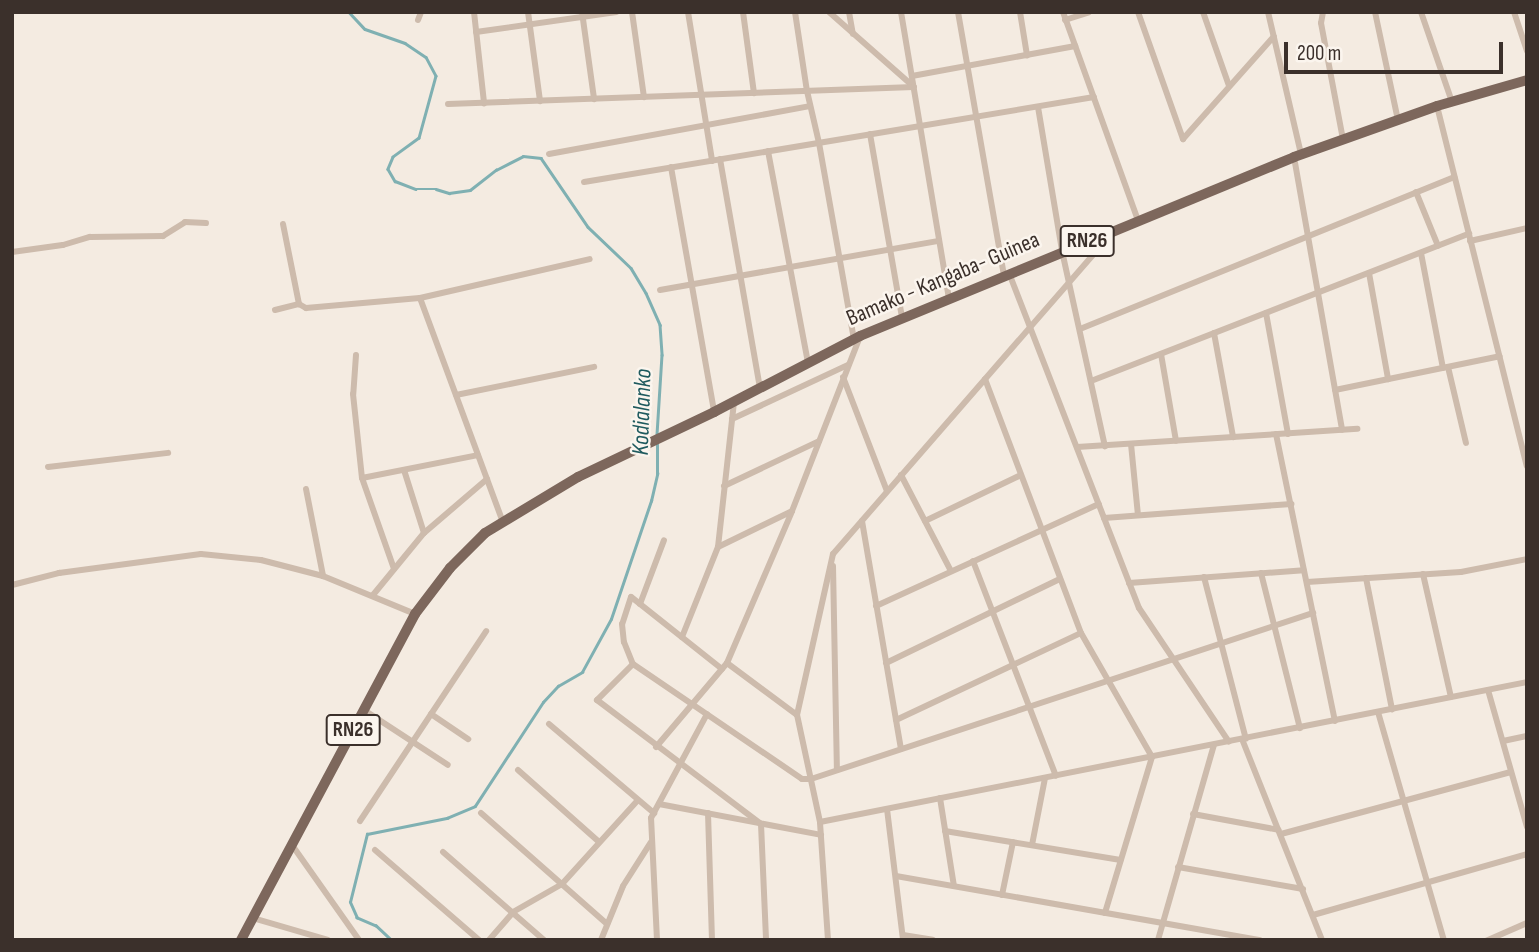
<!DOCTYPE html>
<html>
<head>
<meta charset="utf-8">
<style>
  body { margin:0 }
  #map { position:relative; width:1539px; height:952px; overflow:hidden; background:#f4ebe1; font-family:"Sofia Sans Condensed",sans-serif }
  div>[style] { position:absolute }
  .stream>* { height:2.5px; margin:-1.25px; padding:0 1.25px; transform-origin:1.25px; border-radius:1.25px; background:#7fb0b2 }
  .minor>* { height:6px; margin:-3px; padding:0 3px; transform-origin:3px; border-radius:3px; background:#cdbbac }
  .primary>* { height:10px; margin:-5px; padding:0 5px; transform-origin:5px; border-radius:5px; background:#7d675c }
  span { translate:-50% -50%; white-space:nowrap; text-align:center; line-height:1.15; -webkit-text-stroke:5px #fbf5ee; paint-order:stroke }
  .shield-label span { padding:2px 5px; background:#fbf5ee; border:2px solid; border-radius:5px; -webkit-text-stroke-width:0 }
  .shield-label { font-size:21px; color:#3b302b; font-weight:700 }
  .street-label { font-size:23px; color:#3b302b }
  .water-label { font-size:24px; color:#1f5a5e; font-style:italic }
  .frame { position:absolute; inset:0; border:14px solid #3b302b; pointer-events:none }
  .scale { position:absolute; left:1284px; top:42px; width:219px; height:32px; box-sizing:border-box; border:4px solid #3b302b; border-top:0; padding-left:9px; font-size:21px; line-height:24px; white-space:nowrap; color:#3b302b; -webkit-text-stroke:5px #fbf5ee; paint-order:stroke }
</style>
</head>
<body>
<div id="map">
  <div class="stream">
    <i style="left:349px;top:12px;width:23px;rotate:47deg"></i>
    <i style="left:365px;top:29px;width:42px;rotate:19.3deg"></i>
    <i style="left:405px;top:43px;width:25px;rotate:34deg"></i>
    <i style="left:426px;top:57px;width:21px;rotate:62deg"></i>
    <i style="left:436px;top:76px;width:64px;rotate:105.3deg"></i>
    <i style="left:419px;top:138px;width:32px;rotate:144deg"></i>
    <i style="left:393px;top:157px;width:13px;rotate:113deg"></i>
    <i style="left:388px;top:169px;width:14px;rotate:60deg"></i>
    <i style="left:395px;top:181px;width:22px;rotate:21deg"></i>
    <i style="left:416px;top:189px;width:20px"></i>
    <i style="left:436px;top:189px;width:14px;rotate:17deg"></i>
    <i style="left:449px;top:193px;width:21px;rotate:-8deg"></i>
    <i style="left:470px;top:190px;width:33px;rotate:-38deg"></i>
    <i style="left:496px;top:170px;width:30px;rotate:-27deg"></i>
    <i style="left:523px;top:156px;width:18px;rotate:6deg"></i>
    <i style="left:541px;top:158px;width:83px;rotate:55.7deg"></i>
    <i style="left:588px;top:227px;width:59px;rotate:43.6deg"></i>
    <i style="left:631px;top:268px;width:29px;rotate:59deg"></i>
    <i style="left:646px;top:293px;width:35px;rotate:66deg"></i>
    <i style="left:660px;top:325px;width:30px;rotate:86deg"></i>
    <i style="left:662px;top:355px;width:79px;rotate:93.6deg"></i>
    <i style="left:391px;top:940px;width:21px;rotate:-137deg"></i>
    <i style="left:376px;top:926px;width:21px;rotate:-157deg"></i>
    <i style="left:357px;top:918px;width:17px;rotate:-114deg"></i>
    <i style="left:350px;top:902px;width:70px;rotate:-76deg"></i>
    <i style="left:367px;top:834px;width:82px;rotate:-11.3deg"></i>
    <i style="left:447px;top:818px;width:30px;rotate:-23deg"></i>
    <i style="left:475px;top:806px;width:124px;rotate:-56.8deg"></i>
    <i style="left:543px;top:702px;width:22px;rotate:-47deg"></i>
    <i style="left:558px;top:686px;width:28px;rotate:-30deg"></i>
    <i style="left:582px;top:672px;width:60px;rotate:-61.3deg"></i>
    <i style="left:611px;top:619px;width:125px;rotate:-71.3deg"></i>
    <i style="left:651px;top:501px;width:28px;rotate:-77deg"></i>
    <i style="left:657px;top:474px;width:30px;rotate:-90deg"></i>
  </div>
  <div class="minor">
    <i style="left:474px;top:12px;width:92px;rotate:83.7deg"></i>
    <i style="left:528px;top:12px;width:90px;rotate:82.3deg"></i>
    <i style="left:582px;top:12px;width:88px;rotate:82.1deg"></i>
    <i style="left:632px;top:12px;width:86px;rotate:82deg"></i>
    <i style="left:688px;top:12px;width:151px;rotate:80.8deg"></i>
    <i style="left:743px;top:12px;width:82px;rotate:82.3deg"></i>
    <i style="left:795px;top:12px;width:80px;rotate:81.4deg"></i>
    <i style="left:807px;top:91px;width:53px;rotate:77deg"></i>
    <i style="left:819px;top:143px;width:199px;rotate:79.9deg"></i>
    <i style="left:829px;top:12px;width:113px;rotate:41.4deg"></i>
    <i style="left:849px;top:12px;width:22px;rotate:80deg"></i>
    <i style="left:901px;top:12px;width:290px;rotate:80.5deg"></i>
    <i style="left:958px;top:12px;width:267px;rotate:80.1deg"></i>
    <i style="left:1020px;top:12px;width:44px;rotate:80.8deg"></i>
    <i style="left:1063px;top:12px;width:221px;rotate:70.2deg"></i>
    <i style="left:1138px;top:12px;width:135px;rotate:70.5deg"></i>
    <i style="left:1183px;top:139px;width:137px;rotate:-48.5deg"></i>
    <i style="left:1203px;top:12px;width:78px;rotate:70.6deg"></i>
    <i style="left:1268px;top:12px;width:146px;rotate:76.9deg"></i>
    <i style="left:1323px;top:12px;width:11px;rotate:100deg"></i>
    <i style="left:1321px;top:23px;width:118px;rotate:79.3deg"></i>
    <i style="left:1375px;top:12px;width:110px;rotate:78deg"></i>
    <i style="left:1421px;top:12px;width:95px;rotate:71deg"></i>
    <i style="left:1514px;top:12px;width:41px;rotate:71.6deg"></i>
    <i style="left:418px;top:20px;width:9px;rotate:-69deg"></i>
    <i style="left:1065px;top:20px;width:25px;rotate:-18deg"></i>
    <i style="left:476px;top:32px;width:142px;rotate:-8.1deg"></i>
    <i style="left:912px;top:76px;width:166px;rotate:-10.4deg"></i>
    <i style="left:448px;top:104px;width:466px;rotate:-2.1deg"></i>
    <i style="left:1437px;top:106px;width:371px;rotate:76deg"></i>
    <i style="left:1038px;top:107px;width:146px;rotate:80.5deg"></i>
    <i style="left:1062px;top:251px;width:200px;rotate:77.6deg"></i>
    <i style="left:870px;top:134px;width:187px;rotate:80.1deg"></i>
    <i style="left:768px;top:151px;width:216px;rotate:79.3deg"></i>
    <i style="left:549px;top:154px;width:265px;rotate:-10.4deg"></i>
    <i style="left:1294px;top:157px;width:277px;rotate:80deg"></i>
    <i style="left:720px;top:159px;width:232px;rotate:80.1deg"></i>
    <i style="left:671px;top:167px;width:249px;rotate:80deg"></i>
    <i style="left:584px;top:182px;width:517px;rotate:-9.46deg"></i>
    <i style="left:1416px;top:192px;width:58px;rotate:67.8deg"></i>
    <i style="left:283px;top:224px;width:82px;rotate:78.7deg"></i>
    <i style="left:1470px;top:241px;width:58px;rotate:-12.8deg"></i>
    <i style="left:12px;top:252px;width:51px;rotate:-7.8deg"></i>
    <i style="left:63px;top:245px;width:28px;rotate:-17deg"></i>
    <i style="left:90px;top:237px;width:73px;rotate:-0.8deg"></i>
    <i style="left:163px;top:236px;width:26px;rotate:-32deg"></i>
    <i style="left:185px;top:222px;width:21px;rotate:3deg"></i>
    <i style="left:1421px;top:253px;width:117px;rotate:79.2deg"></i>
    <i style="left:1009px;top:273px;width:359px;rotate:68.8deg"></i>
    <i style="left:1139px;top:608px;width:161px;rotate:56.1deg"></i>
    <i style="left:1369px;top:273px;width:108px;rotate:79.8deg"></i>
    <i style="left:660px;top:290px;width:283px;rotate:-10deg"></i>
    <i style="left:420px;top:298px;width:174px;rotate:-12.9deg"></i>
    <i style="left:275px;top:310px;width:25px;rotate:-14deg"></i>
    <i style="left:299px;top:304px;width:8px;rotate:30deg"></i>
    <i style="left:306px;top:308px;width:114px;rotate:-5deg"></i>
    <i style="left:420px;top:298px;width:239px;rotate:69.7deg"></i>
    <i style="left:1266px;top:313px;width:123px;rotate:79.7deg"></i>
    <i style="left:1080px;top:329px;width:404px;rotate:-22.1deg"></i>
    <i style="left:1214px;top:333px;width:106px;rotate:79.6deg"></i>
    <i style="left:1161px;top:354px;width:88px;rotate:80.2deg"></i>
    <i style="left:356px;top:355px;width:39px;rotate:94deg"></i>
    <i style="left:353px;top:394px;width:84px;rotate:83.9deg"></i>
    <i style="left:362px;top:478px;width:96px;rotate:70.6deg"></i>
    <i style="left:1448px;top:367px;width:78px;rotate:76.7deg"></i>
    <i style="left:843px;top:377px;width:122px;rotate:68.9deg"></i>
    <i style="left:985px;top:379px;width:272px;rotate:69.3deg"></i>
    <i style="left:1081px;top:633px;width:143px;rotate:60.2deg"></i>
    <i style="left:1152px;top:757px;width:163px;rotate:106.8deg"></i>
    <i style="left:1091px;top:381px;width:406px;rotate:-21.3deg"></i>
    <i style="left:1335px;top:390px;width:168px;rotate:-11.6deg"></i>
    <i style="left:456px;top:395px;width:141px;rotate:-11.5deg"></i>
    <i style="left:732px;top:419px;width:128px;rotate:-25deg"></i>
    <i style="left:1276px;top:434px;width:293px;rotate:78.4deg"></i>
    <i style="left:1131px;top:444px;width:71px;rotate:84.4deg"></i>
    <i style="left:1077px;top:447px;width:281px;rotate:-3.7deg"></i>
    <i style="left:48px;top:467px;width:121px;rotate:-6.7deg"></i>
    <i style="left:404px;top:470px;width:66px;rotate:72.4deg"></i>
    <i style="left:901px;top:475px;width:108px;rotate:62.5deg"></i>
    <i style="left:362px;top:478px;width:118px;rotate:-11.2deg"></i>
    <i style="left:724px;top:486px;width:105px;rotate:-25.3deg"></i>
    <i style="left:306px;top:489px;width:89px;rotate:78.9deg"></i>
    <i style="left:1104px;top:518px;width:188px;rotate:-4.3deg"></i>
    <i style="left:862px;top:521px;width:231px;rotate:80.3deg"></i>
    <i style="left:925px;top:521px;width:106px;rotate:-25.6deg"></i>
    <i style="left:718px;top:547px;width:82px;rotate:-25.9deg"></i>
    <i style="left:973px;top:561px;width:230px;rotate:68.9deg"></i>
    <i style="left:833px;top:566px;width:204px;rotate:88.9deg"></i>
    <i style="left:1261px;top:573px;width:160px;rotate:75.9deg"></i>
    <i style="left:1423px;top:574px;width:126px;rotate:77.2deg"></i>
    <i style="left:1204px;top:577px;width:167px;rotate:75.5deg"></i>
    <i style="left:1366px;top:578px;width:134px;rotate:78.8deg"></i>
    <i style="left:1307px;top:582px;width:154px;rotate:-3.7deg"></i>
    <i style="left:1461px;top:572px;width:67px;rotate:-11.1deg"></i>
    <i style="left:1129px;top:583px;width:175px;rotate:-4.2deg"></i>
    <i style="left:12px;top:585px;width:49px;rotate:-14.3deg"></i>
    <i style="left:59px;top:573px;width:143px;rotate:-7.6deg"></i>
    <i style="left:201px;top:554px;width:60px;rotate:5.7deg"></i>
    <i style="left:261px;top:560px;width:64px;rotate:14.5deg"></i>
    <i style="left:323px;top:576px;width:100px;rotate:22.4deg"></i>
    <i style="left:373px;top:595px;width:80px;rotate:-50.6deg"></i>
    <i style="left:424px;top:533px;width:83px;rotate:-40.6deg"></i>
    <i style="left:640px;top:604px;width:68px;rotate:-69.4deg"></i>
    <i style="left:876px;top:606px;width:245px;rotate:-24.6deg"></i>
    <i style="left:682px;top:637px;width:97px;rotate:-68.2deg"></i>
    <i style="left:718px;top:547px;width:146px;rotate:-83.7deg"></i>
    <i style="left:727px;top:663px;width:87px;rotate:36.6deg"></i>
    <i style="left:886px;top:663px;width:193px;rotate:-25.8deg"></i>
    <i style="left:633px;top:664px;width:204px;rotate:34.2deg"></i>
    <i style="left:802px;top:779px;width:9px"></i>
    <i style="left:811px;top:779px;width:529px;rotate:-18.3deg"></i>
    <i style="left:722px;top:669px;width:116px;rotate:-141.6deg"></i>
    <i style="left:631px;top:597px;width:28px;rotate:108deg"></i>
    <i style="left:622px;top:624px;width:18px;rotate:84deg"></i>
    <i style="left:624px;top:642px;width:24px;rotate:68deg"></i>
    <i style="left:633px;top:664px;width:51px;rotate:135deg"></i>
    <i style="left:597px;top:700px;width:206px;rotate:37.1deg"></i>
    <i style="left:761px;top:824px;width:116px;rotate:87.5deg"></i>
    <i style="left:1488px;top:690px;width:142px;rotate:74.1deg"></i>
    <i style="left:364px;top:710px;width:100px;rotate:33.2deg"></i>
    <i style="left:1378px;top:712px;width:237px;rotate:73.9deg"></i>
    <i style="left:431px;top:714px;width:45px;rotate:34deg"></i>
    <i style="left:896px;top:720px;width:204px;rotate:-25.2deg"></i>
    <i style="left:549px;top:724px;width:138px;rotate:40.3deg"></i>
    <i style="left:1242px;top:739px;width:216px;rotate:68.3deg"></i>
    <i style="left:1503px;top:741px;width:25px;rotate:-12deg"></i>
    <i style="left:656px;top:747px;width:110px;rotate:-49.8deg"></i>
    <i style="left:727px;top:663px;width:165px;rotate:-66.8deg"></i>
    <i style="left:792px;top:511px;width:185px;rotate:-68.7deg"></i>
    <i style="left:518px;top:770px;width:107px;rotate:41.6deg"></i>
    <i style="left:940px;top:798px;width:89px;rotate:81deg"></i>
    <i style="left:659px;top:804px;width:165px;rotate:10.8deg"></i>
    <i style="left:887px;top:809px;width:132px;rotate:83deg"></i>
    <i style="left:481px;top:813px;width:168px;rotate:41.4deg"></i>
    <i style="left:708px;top:813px;width:127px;rotate:88.2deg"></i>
    <i style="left:1193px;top:814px;width:87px;rotate:10.5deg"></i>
    <i style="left:360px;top:821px;width:228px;rotate:-56.4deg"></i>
    <i style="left:820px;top:822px;width:721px;rotate:-11.2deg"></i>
    <i style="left:945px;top:831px;width:178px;rotate:9.4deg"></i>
    <i style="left:1281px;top:834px;width:238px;rotate:-15.1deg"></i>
    <i style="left:292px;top:845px;width:116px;rotate:54.8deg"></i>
    <i style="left:1032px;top:845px;width:68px;rotate:-79deg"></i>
    <i style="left:375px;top:850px;width:138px;rotate:40.9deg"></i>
    <i style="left:443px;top:852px;width:134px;rotate:41.1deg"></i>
    <i style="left:1178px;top:867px;width:127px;rotate:10deg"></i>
    <i style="left:896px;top:876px;width:370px;rotate:10deg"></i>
    <i style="left:1002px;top:895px;width:54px;rotate:-78.3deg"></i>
    <i style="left:1313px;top:915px;width:223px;rotate:-15.9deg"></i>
    <i style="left:253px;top:918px;width:78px;rotate:16.3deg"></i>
    <i style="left:903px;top:935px;width:30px;rotate:9deg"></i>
    <i style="left:489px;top:940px;width:37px;rotate:-49deg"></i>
    <i style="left:513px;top:912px;width:56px;rotate:-29.7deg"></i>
    <i style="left:562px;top:884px;width:113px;rotate:-47.9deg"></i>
    <i style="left:601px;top:940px;width:58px;rotate:-67.8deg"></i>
    <i style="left:623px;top:886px;width:52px;rotate:-57.5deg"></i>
    <i style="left:657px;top:940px;width:122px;rotate:-92.8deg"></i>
    <i style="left:651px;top:818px;width:118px;rotate:-61.7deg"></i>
    <i style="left:828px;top:940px;width:118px;rotate:-93.9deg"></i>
    <i style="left:820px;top:822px;width:109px;rotate:-102.1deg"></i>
    <i style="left:797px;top:715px;width:165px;rotate:-77.4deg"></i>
    <i style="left:833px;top:554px;width:422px;rotate:-49deg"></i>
    <i style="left:1158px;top:940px;width:203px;rotate:-74deg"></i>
    <i style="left:1488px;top:940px;width:43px;rotate:-23.6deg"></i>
  </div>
  <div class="primary">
    <i style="left:241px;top:940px;width:370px;rotate:-61.9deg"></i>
    <i style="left:415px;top:614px;width:58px;rotate:-52.7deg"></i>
    <i style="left:450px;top:568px;width:49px;rotate:-45deg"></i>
    <i style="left:485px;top:533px;width:109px;rotate:-31.1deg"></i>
    <i style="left:578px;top:477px;width:151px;rotate:-25.5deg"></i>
    <i style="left:714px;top:412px;width:165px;rotate:-27.5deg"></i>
    <i style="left:860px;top:336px;width:469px;rotate:-22.4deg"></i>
    <i style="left:1294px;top:157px;width:152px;rotate:-19.6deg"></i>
    <i style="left:1437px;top:106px;width:94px;rotate:-16.1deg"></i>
  </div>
  <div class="shield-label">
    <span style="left:1087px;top:241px">RN26</span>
    <span style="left:353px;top:730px">RN26</span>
  </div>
  <div class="street-label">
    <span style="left:943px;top:279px;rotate:-23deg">Bamako - Kangaba- Guinea</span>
  </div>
  <div class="water-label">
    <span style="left:642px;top:412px;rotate:-88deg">Kodialanko</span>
  </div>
  <div class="frame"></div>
  <div class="scale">200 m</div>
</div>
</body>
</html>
